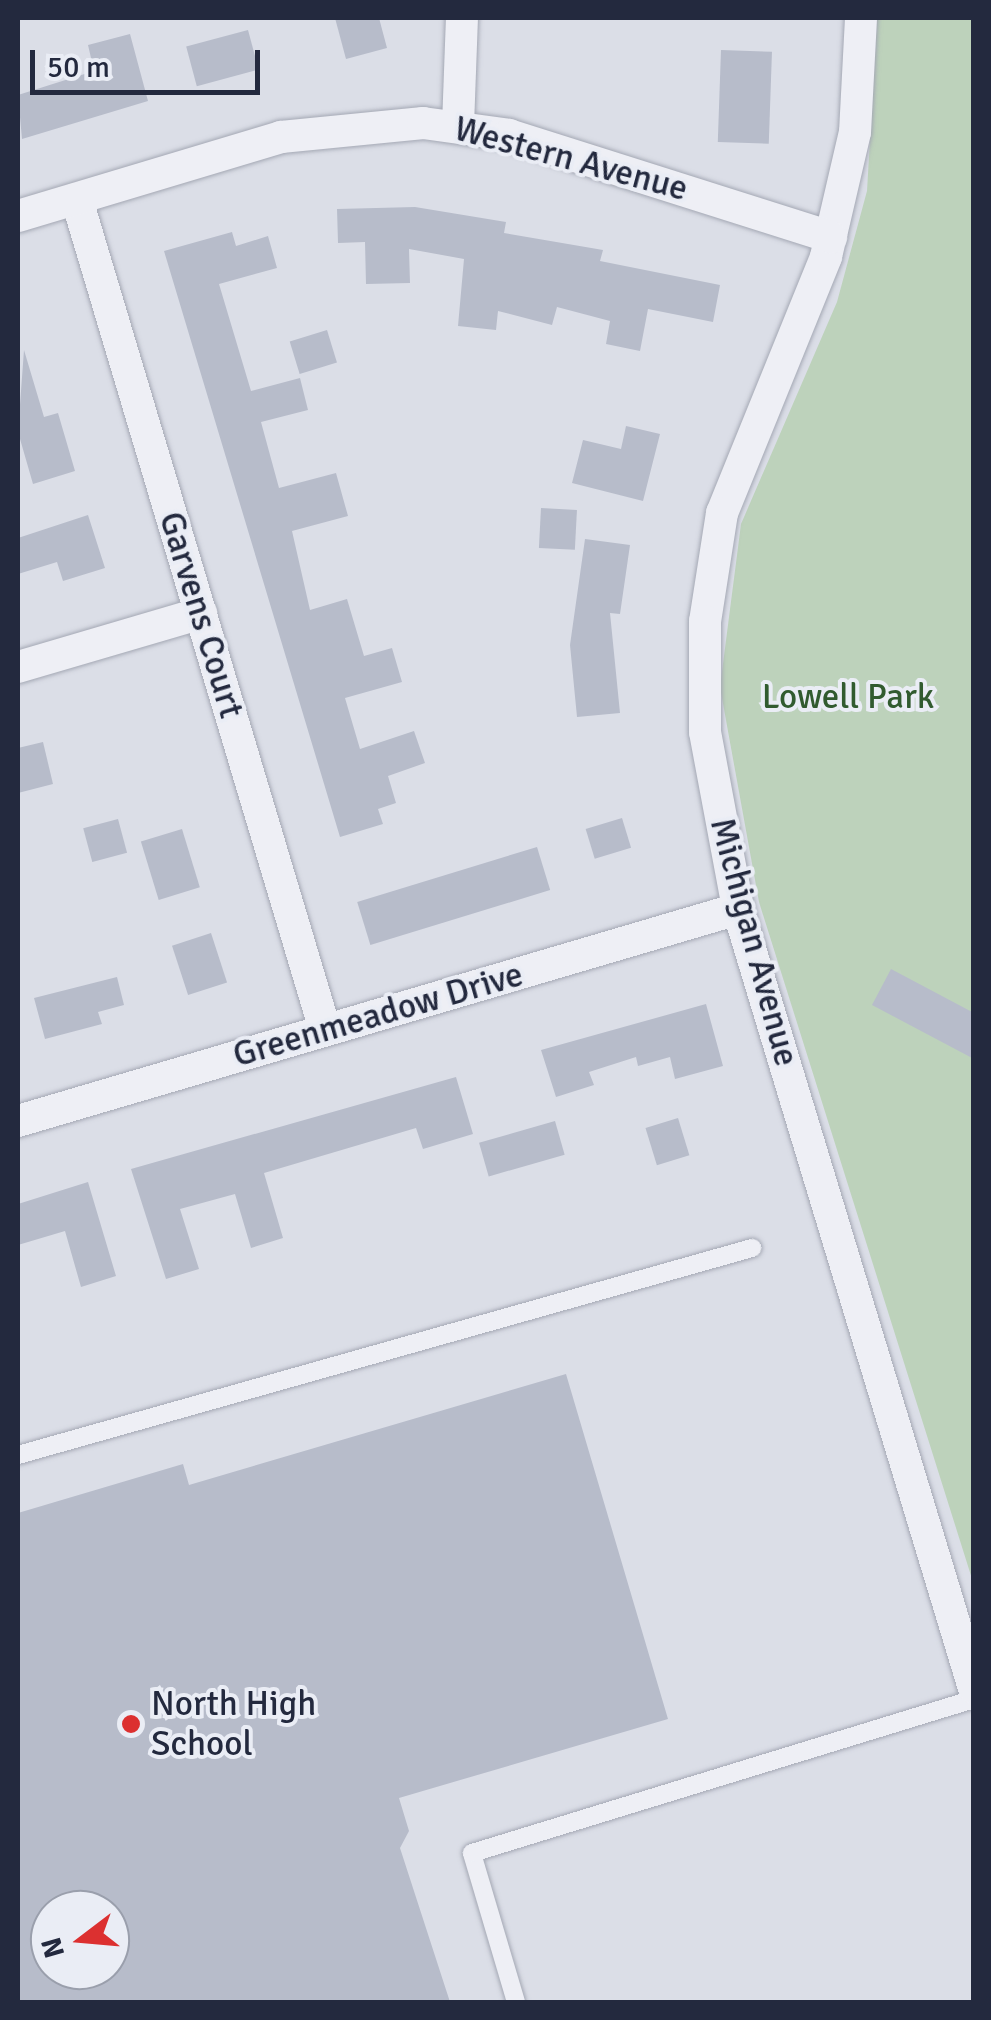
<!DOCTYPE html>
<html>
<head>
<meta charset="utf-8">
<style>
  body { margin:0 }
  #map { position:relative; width:991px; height:2020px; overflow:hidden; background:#dbdee7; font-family:Signika,sans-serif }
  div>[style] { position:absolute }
  .green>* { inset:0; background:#bdd2bb }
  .building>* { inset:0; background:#b7bcca; transform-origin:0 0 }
  .roads { filter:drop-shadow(0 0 2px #a4a8b4) drop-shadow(0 0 2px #a4a8b4) }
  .service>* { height:18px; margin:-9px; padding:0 9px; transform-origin:9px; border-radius:9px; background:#eeeff5 }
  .minor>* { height:32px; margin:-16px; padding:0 16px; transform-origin:16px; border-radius:16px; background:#eeeff5 }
  .dots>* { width:28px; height:28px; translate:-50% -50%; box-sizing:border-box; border:5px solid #eaedf5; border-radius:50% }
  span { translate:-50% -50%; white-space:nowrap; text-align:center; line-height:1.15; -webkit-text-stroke:8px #eaedf5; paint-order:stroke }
  .street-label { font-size:35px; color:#23293e }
  .park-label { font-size:35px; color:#315b2f }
  .poi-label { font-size:35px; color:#23293e }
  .left { translate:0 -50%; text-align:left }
  .frame { position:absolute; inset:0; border:20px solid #23293e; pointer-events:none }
  .north { position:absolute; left:30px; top:1890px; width:100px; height:100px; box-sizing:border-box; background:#eaedf5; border:2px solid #9a9fac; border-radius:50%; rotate:254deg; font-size:28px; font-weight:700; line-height:40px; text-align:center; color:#23293e }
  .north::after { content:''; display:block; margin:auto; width:35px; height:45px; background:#dc3030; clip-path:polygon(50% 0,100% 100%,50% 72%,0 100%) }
  .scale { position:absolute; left:30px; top:50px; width:230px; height:45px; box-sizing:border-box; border:5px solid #23293e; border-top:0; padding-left:12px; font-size:30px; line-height:35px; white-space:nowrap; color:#23293e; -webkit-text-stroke:8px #eaedf5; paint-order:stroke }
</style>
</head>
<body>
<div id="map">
  <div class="green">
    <i style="clip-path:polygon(877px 18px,973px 18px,973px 1582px,759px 902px,720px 687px,741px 524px,837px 302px,867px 191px)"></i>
  </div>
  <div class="building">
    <i style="clip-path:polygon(335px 18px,379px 18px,387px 48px,346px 59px)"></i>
    <i style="left:248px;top:30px;width:41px;height:64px;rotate:75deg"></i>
    <i style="clip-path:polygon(130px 34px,148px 101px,22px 139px,18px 95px,94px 71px,88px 45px)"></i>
    <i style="left:721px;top:50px;width:51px;height:92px;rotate:2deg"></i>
    <i style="clip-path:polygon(415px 207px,506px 222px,504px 233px,603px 250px,600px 261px,720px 285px,713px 322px,648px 309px,640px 351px,606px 344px,610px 321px,557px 307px,552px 325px,498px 311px,496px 330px,458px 326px,464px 259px,409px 249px,410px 283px,366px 284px,365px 242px,338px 243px,337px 209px)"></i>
    <i style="clip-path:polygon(232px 232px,236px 246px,268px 236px,277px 268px,219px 284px,251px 391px,300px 378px,308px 410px,261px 422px,279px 488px,336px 473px,348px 516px,292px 531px,310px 610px,347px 599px,364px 656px,392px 648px,402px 682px,345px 698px,360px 749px,414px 731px,425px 763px,388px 776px,396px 803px,378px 809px,383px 824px,340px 837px,164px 251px)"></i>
    <i style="left:327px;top:330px;width:34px;height:39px;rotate:73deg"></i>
    <i style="clip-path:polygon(24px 350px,44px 417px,58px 413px,75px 471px,33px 484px,18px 432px)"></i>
    <i style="clip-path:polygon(626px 426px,660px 434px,643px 501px,572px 483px,583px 440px,621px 449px)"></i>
    <i style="left:541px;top:508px;width:36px;height:40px;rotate:3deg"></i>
    <i style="clip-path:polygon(88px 515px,105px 568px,63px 581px,57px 562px,18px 574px,18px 538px)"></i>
    <i style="clip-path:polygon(585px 539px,630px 545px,620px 614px,610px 613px,620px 713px,577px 717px,570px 645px)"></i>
    <i style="clip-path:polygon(43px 742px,53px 784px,18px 793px,18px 748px)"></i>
    <i style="left:622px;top:818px;width:31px;height:38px;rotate:73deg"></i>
    <i style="left:118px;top:819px;width:35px;height:36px;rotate:75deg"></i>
    <i style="left:182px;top:829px;width:61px;height:43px;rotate:73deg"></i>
    <i style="left:537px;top:847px;width:45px;height:188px;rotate:73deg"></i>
    <i style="left:211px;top:933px;width:52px;height:41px;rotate:72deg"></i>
    <i style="clip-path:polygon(891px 969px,974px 1013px,974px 1059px,872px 1005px)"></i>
    <i style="clip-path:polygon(117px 977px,124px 1005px,98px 1012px,102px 1024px,45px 1039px,34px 998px)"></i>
    <i style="clip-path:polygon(706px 1004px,723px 1066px,675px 1079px,670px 1057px,638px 1066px,636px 1057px,589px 1072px,594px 1085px,556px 1097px,541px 1050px)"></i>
    <i style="clip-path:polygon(456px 1077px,473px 1134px,423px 1149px,416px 1128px,264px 1173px,283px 1238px,251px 1248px,235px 1194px,180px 1209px,199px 1269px,166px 1279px,131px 1169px)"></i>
    <i style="left:678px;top:1118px;width:39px;height:34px;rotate:73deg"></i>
    <i style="left:555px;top:1121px;width:35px;height:79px;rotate:74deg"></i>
    <i style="clip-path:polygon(88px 1182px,116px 1276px,81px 1287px,65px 1231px,18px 1245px,18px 1204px)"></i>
    <i style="clip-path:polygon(evenodd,566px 1374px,668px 1719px,399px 1798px,409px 1831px,400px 1848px,450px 2002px,18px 2002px,18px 1513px,183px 1464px,189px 1485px,566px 1374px,50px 1910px,110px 1910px,110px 1970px,50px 1970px,50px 1910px)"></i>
  </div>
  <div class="roads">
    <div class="service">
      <i style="left:18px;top:1455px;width:763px;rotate:-15.75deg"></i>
      <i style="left:516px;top:2002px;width:155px;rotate:-106.5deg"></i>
      <i style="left:472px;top:1853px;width:525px;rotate:-17.05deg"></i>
    </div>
    <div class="minor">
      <i style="left:861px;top:18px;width:114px;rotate:93deg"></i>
      <i style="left:855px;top:132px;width:128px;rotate:103.1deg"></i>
      <i style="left:826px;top:257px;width:276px;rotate:112.1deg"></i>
      <i style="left:722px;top:513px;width:109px;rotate:98.9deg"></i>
      <i style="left:705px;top:621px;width:111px;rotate:90deg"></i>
      <i style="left:705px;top:732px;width:180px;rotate:79.4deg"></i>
      <i style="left:738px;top:909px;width:814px;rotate:73.15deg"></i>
      <i style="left:458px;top:126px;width:108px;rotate:-87.9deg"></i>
      <i style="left:77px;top:200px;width:866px;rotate:73.36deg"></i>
      <i style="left:18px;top:216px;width:275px;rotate:-16.7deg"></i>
      <i style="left:281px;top:137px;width:143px;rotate:-5.6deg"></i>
      <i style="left:423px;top:123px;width:87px;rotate:7.9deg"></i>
      <i style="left:509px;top:135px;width:338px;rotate:17.6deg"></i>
      <i style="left:18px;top:667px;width:191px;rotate:-16.4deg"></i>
      <i style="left:18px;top:1121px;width:751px;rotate:-16.41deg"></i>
    </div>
  </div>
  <div class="dots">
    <i style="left:131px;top:1724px;background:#dc3030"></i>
  </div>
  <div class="street-label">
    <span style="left:571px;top:159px;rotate:15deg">Western Avenue</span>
    <span style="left:201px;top:615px;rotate:73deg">Garvens Court</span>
    <span style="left:754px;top:942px;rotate:75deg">Michigan Avenue</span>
    <span style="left:378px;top:1015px;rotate:-16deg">Greenmeadow Drive</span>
  </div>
  <div class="park-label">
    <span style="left:848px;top:697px">Lowell Park</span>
  </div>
  <div class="poi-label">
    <span class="left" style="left:151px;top:1724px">North High<br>School</span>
  </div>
  <div class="frame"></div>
  <div class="north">N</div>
  <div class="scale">50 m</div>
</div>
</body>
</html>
